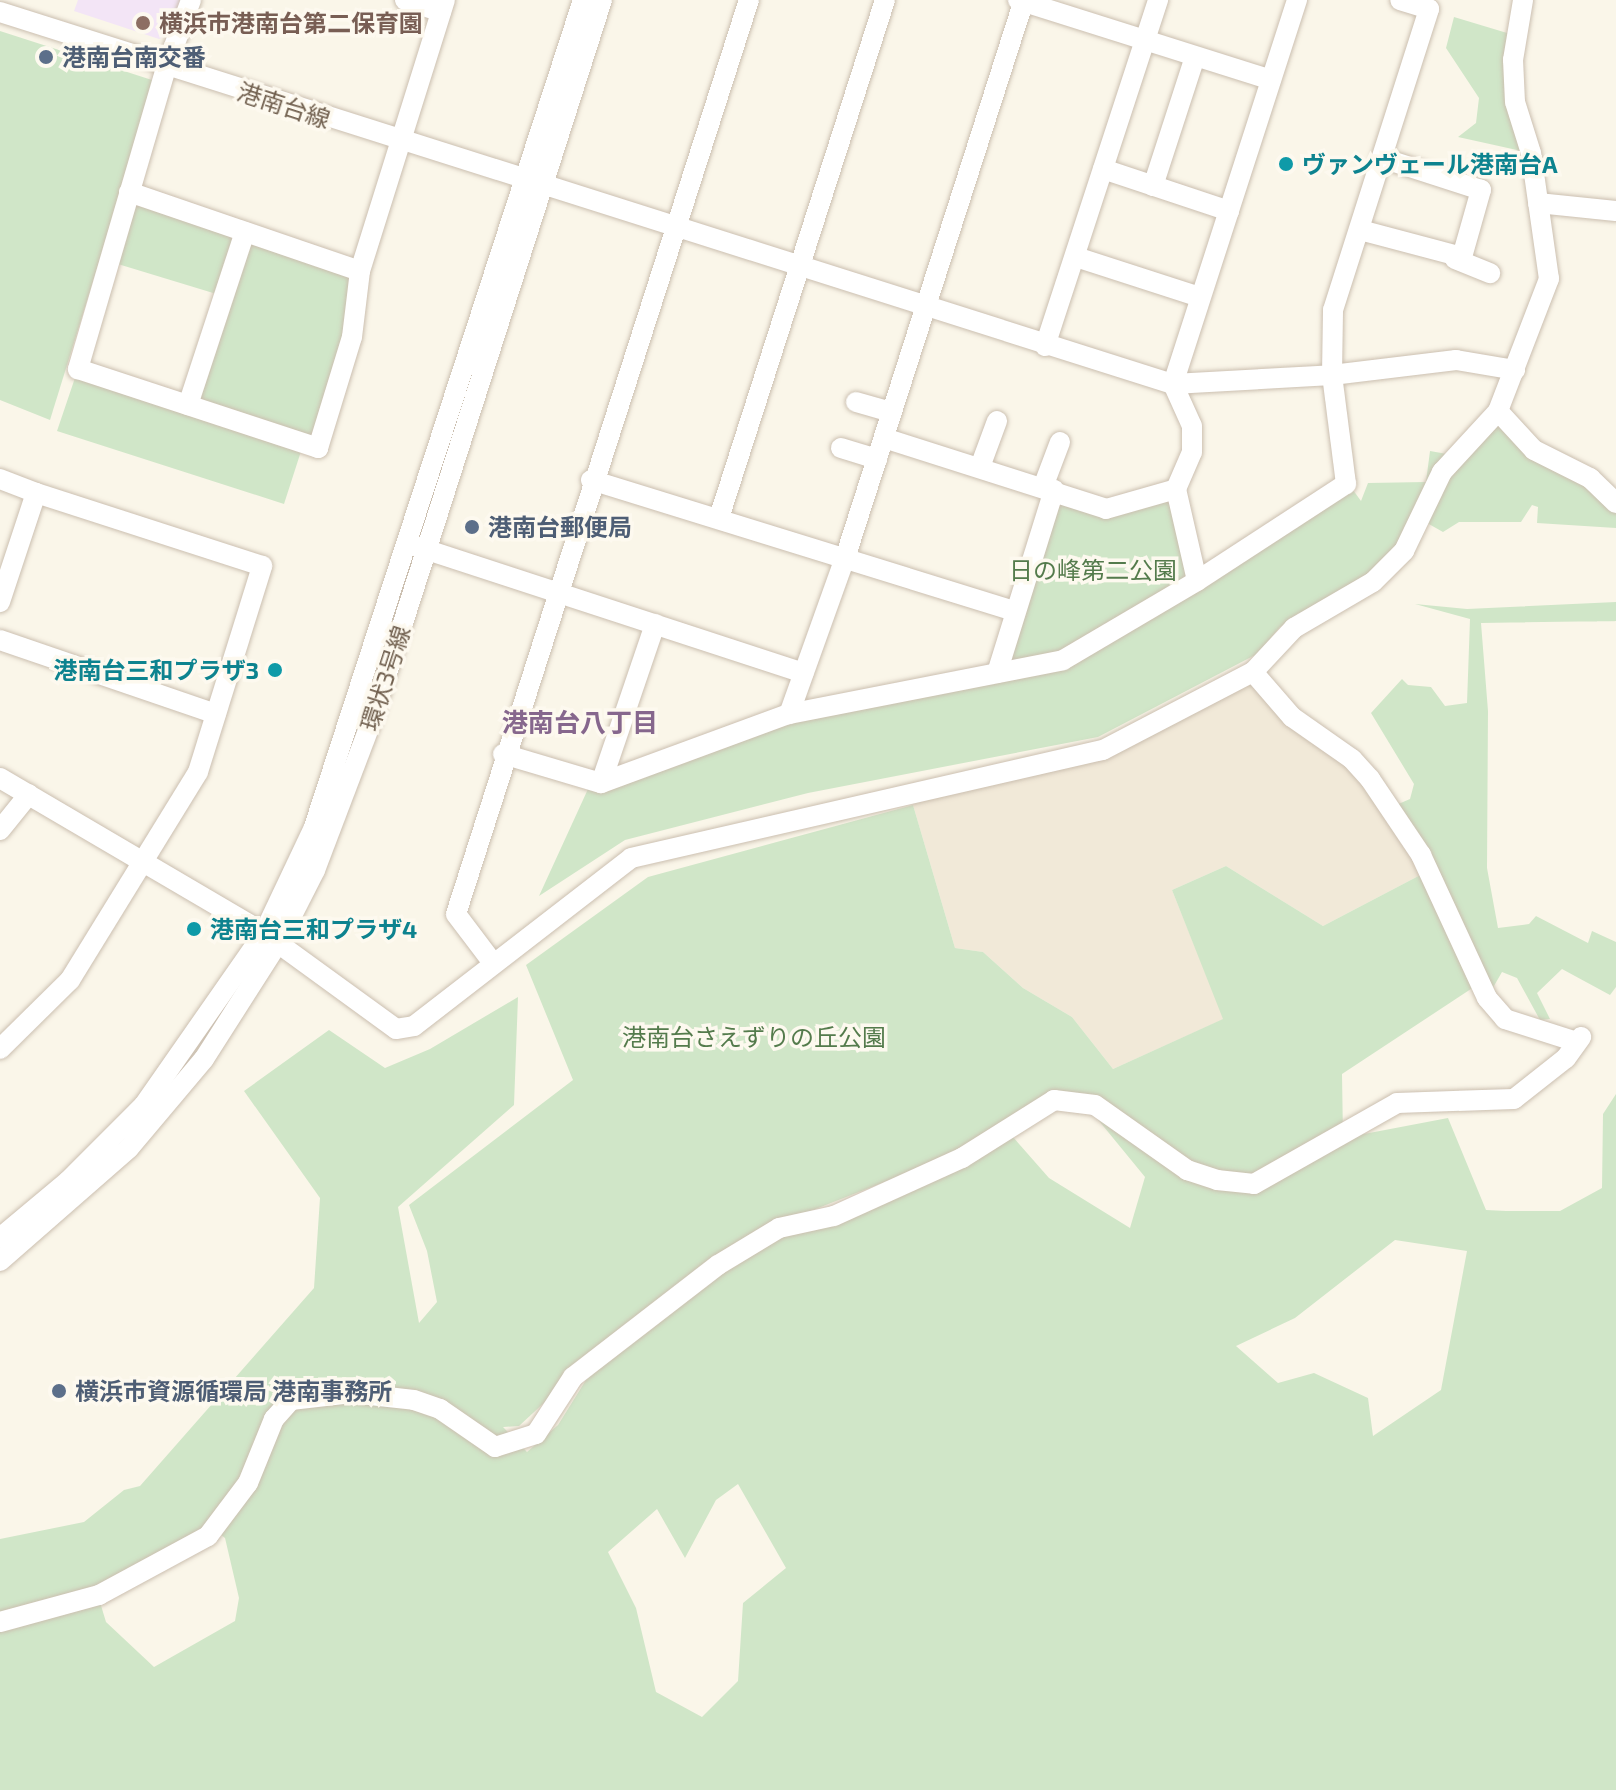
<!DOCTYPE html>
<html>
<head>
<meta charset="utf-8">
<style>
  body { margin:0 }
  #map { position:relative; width:1616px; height:1790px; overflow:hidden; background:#faf6e9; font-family:"Exo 2","Noto Sans JP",sans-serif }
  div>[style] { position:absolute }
  .residential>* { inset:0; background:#f1e9d8 }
  .education>* { inset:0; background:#f3e5f6 }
  .green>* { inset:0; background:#d0e6c8 }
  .roads { filter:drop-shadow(0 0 2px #cbbfb0) drop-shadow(0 0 2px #cbbfb0) }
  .minor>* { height:20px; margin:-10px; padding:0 10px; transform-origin:10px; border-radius:10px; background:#fff }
  .dots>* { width:22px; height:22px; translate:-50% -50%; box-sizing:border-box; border:4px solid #fdf9ef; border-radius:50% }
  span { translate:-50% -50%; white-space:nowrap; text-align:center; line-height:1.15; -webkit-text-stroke:7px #fdf9ef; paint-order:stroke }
  .education-label { font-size:24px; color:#785e54; font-weight:700 }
  .left { translate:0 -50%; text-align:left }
  .service-label { font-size:24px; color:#4e5e75; font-weight:700 }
  .street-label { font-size:24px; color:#71604f }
  .culture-label { font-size:24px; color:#0d838f; font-weight:700 }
  .right { translate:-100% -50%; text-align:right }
  .park-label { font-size:24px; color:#547b4c }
  .neighbourhood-label { font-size:26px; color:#86678d; font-weight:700 }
</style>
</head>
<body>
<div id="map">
  <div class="residential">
    <i style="clip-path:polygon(1253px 672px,1352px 759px,1428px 871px,1323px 926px,1226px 866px,1172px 890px,1224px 1019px,1113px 1069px,1072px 1017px,1023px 988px,983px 952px,955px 948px,913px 805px,905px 795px,1102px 750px)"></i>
  </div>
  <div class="education">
    <i style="clip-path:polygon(78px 0,182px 0,170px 34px,159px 39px,74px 11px)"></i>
  </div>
  <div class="green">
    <i style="clip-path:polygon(1454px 17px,1517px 36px,1531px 153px,1458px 137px,1476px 123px,1479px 98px,1446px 48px)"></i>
    <i style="clip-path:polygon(0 31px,155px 81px,50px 420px,0 400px)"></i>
    <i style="clip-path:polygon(129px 192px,360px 271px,318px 448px,304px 442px,284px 504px,57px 431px,78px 369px,188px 404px,223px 296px,108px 261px)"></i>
    <i style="clip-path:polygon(1498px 411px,1616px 503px,1616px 528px,1537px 523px,1538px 507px,1532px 505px,1521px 522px,1459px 522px,1443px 532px,1420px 519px,1373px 582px,1280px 627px,1257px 654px,1098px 737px,808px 793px,625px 840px,539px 896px,588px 789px,789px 714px,997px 673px,1054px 490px,1106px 509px,1176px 489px,1197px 580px,1353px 490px,1361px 501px,1368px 483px,1426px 482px,1430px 451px,1458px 456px)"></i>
    <i style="clip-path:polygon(evenodd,1616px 602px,1616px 621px,1481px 623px,1488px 711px,1487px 868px,1498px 928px,1529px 924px,1536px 916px,1588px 943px,1592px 931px,1616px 942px,1616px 987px,1610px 995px,1562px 969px,1537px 993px,1550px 1019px,1540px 1020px,1517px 978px,1502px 972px,1487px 998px,1477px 985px,1342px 1074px,1343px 1138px,1448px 1118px,1486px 1210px,1506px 1211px,1560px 1211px,1602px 1188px,1603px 1114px,1616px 1094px,1616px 1790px,0 1790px,0 1539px,84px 1522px,124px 1490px,140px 1486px,314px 1288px,320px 1198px,244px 1091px,329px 1030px,385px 1068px,430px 1049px,518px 997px,514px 1105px,398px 1207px,419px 1323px,437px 1302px,427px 1251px,409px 1205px,573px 1080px,526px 965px,648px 877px,913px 805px,955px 948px,983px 952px,1023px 988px,1072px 1017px,1113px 1069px,1223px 1019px,1172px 890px,1226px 866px,1323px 926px,1428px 871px,1389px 808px,1410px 799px,1414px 784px,1371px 713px,1402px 679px,1408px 685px,1431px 687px,1445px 706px,1467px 703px,1470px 619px,1415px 604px,1467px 609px,1616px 602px,1072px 1098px,1095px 1105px,1095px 1116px,1145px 1177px,1130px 1228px,1049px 1178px,1006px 1129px,920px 1177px,834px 1216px,779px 1228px,727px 1259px,586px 1380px,558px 1425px,527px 1452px,503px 1427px,519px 1426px,603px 1348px,733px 1251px,780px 1223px,948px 1157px,1005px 1120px,1021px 1119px,1054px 1100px,1072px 1098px,1616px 602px,1395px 1240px,1467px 1251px,1441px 1390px,1373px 1436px,1368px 1398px,1314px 1373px,1278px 1383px,1236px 1346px,1295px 1318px,1395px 1240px,1616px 602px,738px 1484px,786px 1568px,743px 1603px,738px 1681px,702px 1717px,656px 1692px,636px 1608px,608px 1552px,657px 1509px,685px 1558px,716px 1500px,738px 1484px,1616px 602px,211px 1527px,225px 1538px,239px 1598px,235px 1621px,154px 1667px,106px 1622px,96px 1589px,211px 1527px)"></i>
  </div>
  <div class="roads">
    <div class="minor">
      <i style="left:191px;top:0;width:72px;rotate:110.2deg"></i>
      <i style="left:166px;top:68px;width:314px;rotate:106.3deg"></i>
      <i style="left:78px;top:369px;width:253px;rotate:18.2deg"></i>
      <i style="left:318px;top:448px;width:116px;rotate:-73deg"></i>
      <i style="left:352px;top:337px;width:66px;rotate:-83.1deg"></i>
      <i style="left:360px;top:271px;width:284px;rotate:-72.6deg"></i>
      <i style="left:405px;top:0;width:38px;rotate:18deg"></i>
      <i style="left:1018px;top:0;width:265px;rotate:17.5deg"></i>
      <i style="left:1024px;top:0;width:583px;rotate:107.78deg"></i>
      <i style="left:846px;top:555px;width:169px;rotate:109.7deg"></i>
      <i style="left:789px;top:714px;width:279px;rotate:-11.1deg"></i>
      <i style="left:1063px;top:660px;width:156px;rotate:-30.5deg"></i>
      <i style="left:1197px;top:581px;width:178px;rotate:-33.1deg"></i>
      <i style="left:1346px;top:484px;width:110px;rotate:-97.3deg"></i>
      <i style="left:1332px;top:375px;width:125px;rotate:-6.9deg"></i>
      <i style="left:1456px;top:360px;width:60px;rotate:9.6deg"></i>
      <i style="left:1297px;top:0;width:404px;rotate:107.9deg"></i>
      <i style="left:1173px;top:384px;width:159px;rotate:-3.2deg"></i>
      <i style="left:1332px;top:375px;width:65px;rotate:-89.1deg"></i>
      <i style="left:1333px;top:310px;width:316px;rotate:-72.3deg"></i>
      <i style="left:1429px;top:9px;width:30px;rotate:-163deg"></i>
      <i style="left:0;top:12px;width:1231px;rotate:17.6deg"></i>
      <i style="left:1173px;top:384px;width:46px;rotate:65.7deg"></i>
      <i style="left:1192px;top:426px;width:26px;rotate:90deg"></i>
      <i style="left:1192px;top:452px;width:40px;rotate:113.4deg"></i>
      <i style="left:1176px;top:489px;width:94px;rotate:77.1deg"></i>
      <i style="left:1103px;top:169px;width:133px;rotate:18.4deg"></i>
      <i style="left:1153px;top:186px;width:136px;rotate:-72deg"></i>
      <i style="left:129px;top:192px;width:244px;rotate:18.9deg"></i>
      <i style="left:1538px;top:203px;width:78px;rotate:5.9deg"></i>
      <i style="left:1360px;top:230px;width:106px;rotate:14.8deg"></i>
      <i style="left:1462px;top:257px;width:70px;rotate:-74.2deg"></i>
      <i style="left:1481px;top:190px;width:104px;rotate:-162.1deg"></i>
      <i style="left:1076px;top:257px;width:130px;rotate:17.9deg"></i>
      <i style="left:1455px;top:259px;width:38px;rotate:22deg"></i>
      <i style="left:1045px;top:346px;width:364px;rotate:-71.9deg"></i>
      <i style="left:856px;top:402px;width:37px;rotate:16deg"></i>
      <i style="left:188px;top:405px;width:182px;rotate:-71.8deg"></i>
      <i style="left:1498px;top:411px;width:53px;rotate:47.3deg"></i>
      <i style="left:1534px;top:450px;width:63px;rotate:26.6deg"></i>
      <i style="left:1590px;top:478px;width:36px;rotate:44deg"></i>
      <i style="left:884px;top:438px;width:233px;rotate:17.7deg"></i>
      <i style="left:1106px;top:509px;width:73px;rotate:-15.9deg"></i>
      <i style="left:841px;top:448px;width:38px;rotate:17deg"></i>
      <i style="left:980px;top:467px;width:49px;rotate:-69.7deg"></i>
      <i style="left:0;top:479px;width:39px;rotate:21deg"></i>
      <i style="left:36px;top:493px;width:115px;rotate:108.3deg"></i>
      <i style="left:591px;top:480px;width:442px;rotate:17.2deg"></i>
      <i style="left:1043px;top:487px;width:48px;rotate:-69.3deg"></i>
      <i style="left:719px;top:518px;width:544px;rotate:-72.23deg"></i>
      <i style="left:412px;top:545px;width:412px;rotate:18.1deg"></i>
      <i style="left:0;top:640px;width:228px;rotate:18.9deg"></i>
      <i style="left:1253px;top:672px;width:60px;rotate:49.1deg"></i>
      <i style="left:1292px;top:717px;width:73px;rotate:35deg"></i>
      <i style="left:1352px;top:759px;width:27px;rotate:48deg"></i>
      <i style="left:1370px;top:779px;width:92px;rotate:56.1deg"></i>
      <i style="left:1421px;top:855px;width:157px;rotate:65.2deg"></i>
      <i style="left:1487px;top:998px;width:28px;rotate:49deg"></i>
      <i style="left:1505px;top:1019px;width:72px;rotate:17.7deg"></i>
      <i style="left:997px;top:673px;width:192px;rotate:-72.7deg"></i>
      <i style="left:503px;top:754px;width:102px;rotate:16.5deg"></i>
      <i style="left:601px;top:783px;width:168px;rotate:-71.2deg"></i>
      <i style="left:0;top:778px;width:306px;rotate:30.4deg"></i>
      <i style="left:264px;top:933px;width:163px;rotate:36deg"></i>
      <i style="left:396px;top:1029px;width:18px;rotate:-9deg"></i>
      <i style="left:414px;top:1026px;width:274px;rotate:-37.7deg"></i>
      <i style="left:631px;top:858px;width:484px;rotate:-12.9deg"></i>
      <i style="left:1103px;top:750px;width:169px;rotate:-27.5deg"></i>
      <i style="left:1253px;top:672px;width:60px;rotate:-47deg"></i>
      <i style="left:1294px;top:628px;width:91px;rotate:-30.2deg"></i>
      <i style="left:1373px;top:582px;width:44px;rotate:-45deg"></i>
      <i style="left:1404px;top:551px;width:88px;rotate:-64.3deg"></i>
      <i style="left:1442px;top:472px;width:83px;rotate:-47.4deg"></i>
      <i style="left:1498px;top:411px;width:142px;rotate:-68.9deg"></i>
      <i style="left:1549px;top:279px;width:127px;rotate:-98.1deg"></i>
      <i style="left:1531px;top:153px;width:53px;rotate:-107.4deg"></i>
      <i style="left:1515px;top:102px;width:42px;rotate:-92.7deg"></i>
      <i style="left:1513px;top:60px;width:61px;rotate:-80.5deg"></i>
      <i style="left:601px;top:783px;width:200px;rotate:-20.2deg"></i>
      <i style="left:0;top:830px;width:46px;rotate:-51.1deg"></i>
      <i style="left:493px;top:963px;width:61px;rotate:-127.1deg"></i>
      <i style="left:456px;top:914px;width:960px;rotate:-72.23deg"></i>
      <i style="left:0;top:1049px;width:98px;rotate:-44.6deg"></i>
      <i style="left:70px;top:980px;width:244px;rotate:-58.4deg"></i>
      <i style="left:198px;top:772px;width:216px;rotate:-72.7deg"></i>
      <i style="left:262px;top:566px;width:237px;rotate:-162.1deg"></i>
      <i style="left:0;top:1238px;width:89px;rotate:-40deg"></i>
      <i style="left:68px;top:1181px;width:107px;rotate:-45deg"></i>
      <i style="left:144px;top:1105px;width:210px;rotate:-55.1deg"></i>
      <i style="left:264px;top:933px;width:117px;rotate:-64.7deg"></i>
      <i style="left:314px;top:827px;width:870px;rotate:-71.98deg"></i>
      <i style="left:0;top:1261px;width:171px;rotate:-41.2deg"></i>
      <i style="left:129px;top:1148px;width:116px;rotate:-49.9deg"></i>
      <i style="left:204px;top:1059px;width:138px;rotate:-57.5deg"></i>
      <i style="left:278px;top:943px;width:82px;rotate:-63.1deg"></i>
      <i style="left:315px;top:870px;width:164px;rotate:-69.2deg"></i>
      <i style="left:373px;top:717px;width:753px;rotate:-72.29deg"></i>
      <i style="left:0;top:1622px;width:103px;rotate:-15.3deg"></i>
      <i style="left:99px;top:1595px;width:124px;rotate:-28.4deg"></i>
      <i style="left:208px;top:1536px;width:66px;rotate:-53deg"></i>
      <i style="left:248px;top:1483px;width:69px;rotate:-67.9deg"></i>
      <i style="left:274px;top:1419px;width:25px;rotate:-48deg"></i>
      <i style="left:291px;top:1400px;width:61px;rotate:-6.5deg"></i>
      <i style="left:352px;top:1393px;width:62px;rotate:6.4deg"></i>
      <i style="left:414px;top:1400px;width:28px;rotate:19deg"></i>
      <i style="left:440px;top:1409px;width:67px;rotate:34.6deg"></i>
      <i style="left:495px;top:1447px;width:43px;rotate:-17.6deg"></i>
      <i style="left:536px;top:1434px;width:68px;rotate:-57deg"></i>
      <i style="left:573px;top:1377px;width:183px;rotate:-37.7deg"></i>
      <i style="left:718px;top:1265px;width:71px;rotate:-31.2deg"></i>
      <i style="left:779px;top:1228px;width:56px;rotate:-12.3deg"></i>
      <i style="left:834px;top:1216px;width:141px;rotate:-24.4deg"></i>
      <i style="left:962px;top:1158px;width:109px;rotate:-32.2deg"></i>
      <i style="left:1054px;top:1100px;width:41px;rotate:7deg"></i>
      <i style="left:1095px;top:1105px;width:113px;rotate:35.2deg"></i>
      <i style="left:1187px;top:1170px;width:32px;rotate:18deg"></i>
      <i style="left:1217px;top:1180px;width:37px;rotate:6deg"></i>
      <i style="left:1254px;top:1184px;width:164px;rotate:-29.5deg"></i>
      <i style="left:1397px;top:1103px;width:117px;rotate:-2deg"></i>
      <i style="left:1514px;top:1099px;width:66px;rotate:-38.3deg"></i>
      <i style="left:1566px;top:1058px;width:26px;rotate:-54deg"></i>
    </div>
  </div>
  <div class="dots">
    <i style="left:143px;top:23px;background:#8d6e63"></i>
    <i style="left:46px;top:57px;background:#5c6f8a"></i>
    <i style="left:1286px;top:164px;background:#0f9aa8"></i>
    <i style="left:472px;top:527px;background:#5c6f8a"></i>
    <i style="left:275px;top:670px;background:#0f9aa8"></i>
    <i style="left:194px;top:929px;background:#0f9aa8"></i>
    <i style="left:59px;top:1391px;background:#5c6f8a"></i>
  </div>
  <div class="education-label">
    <span class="left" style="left:159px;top:23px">横浜市港南台第二保育園</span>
  </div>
  <div class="service-label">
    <span class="left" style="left:62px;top:57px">港南台南交番</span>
    <span class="left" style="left:488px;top:527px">港南台郵便局</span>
    <span class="left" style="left:75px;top:1391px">横浜市資源循環局 港南事務所</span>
  </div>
  <div class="street-label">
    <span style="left:284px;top:105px;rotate:18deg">港南台線</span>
    <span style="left:385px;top:678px;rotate:-72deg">環状3号線</span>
  </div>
  <div class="culture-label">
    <span class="left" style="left:1302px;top:164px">ヴァンヴェール港南台A</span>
    <span class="right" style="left:259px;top:670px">港南台三和プラザ3</span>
    <span class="left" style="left:210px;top:929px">港南台三和プラザ4</span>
  </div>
  <div class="park-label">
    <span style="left:1093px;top:570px">日の峰第二公園</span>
    <span style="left:754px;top:1037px">港南台さえずりの丘公園</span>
  </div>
  <div class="neighbourhood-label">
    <span style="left:580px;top:722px">港南台八丁目</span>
  </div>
</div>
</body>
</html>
